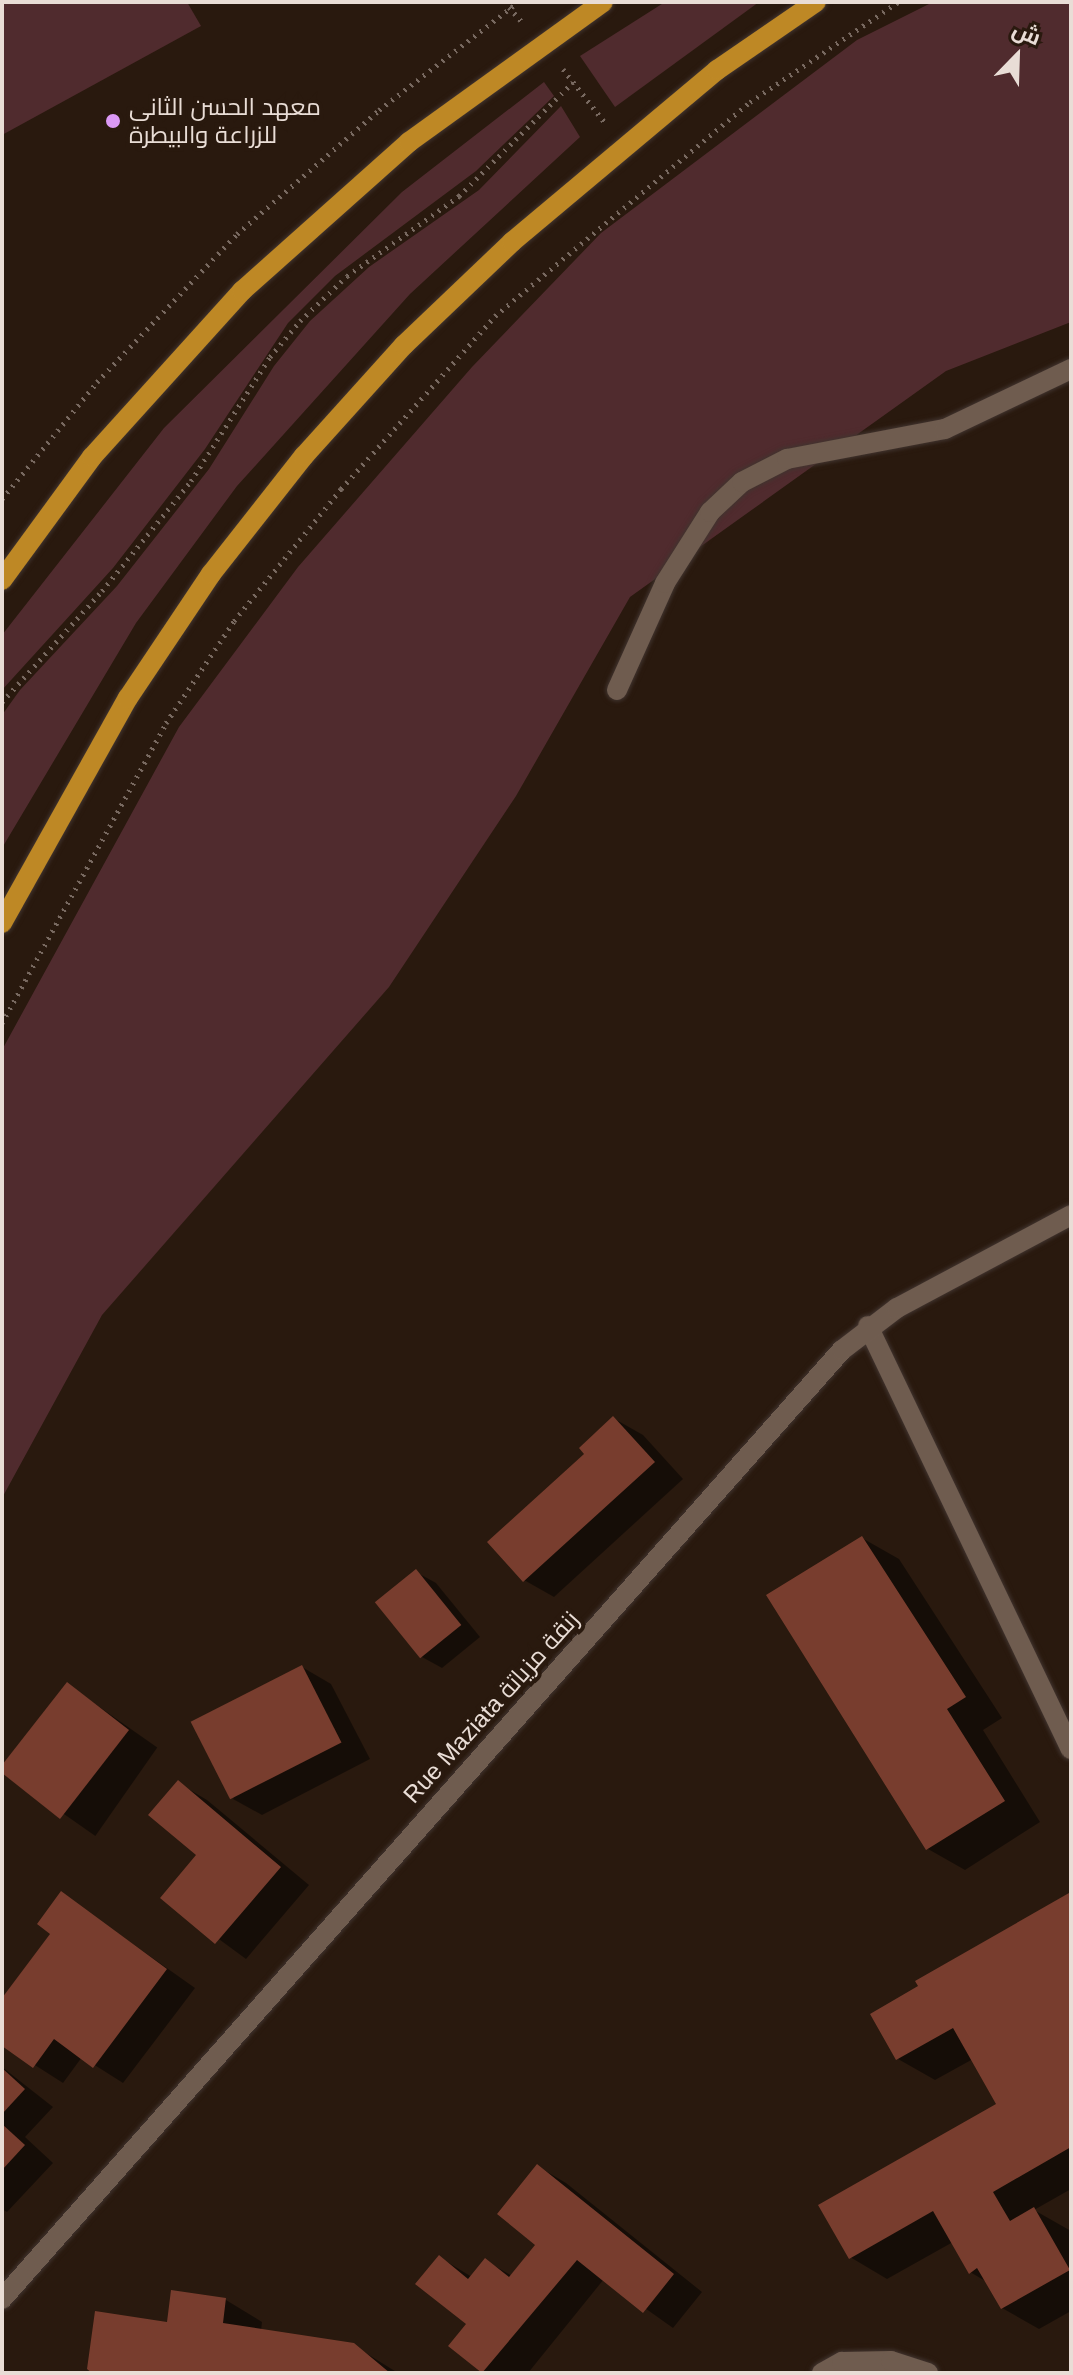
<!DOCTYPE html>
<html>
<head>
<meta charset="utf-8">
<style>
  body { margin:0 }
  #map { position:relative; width:1073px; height:2375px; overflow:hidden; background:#29190e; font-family:Arial,Cairo,sans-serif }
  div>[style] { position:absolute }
  .green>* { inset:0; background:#502b2e }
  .shadow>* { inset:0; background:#0007; transform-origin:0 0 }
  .building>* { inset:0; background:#783d2e; transform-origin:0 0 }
  .path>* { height:5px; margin-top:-2.5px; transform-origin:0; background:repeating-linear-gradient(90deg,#786960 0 2px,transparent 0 8px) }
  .roads { filter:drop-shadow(0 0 2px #41342f) drop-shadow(0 0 2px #41342f) }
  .street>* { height:20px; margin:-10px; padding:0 10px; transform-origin:10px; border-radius:10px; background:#6f5c4f }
  .primary>* { height:20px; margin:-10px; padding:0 10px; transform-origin:10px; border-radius:10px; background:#be8825 }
  .dots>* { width:22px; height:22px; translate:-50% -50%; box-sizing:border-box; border:4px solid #29190e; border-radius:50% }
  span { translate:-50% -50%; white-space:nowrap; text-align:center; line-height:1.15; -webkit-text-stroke:8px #29190e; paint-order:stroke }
  .poi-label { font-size:24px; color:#e9ddd6 }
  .left { translate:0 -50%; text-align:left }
  .street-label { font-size:24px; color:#e9ddd6 }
  .frame { position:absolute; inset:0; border:4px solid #e9ddd6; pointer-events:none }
  .north { position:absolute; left:977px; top:16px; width:80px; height:80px; -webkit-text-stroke:6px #29190e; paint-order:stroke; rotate:23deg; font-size:22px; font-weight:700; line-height:32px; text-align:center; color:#e9ddd6 }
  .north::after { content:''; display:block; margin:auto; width:28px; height:36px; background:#e9ddd6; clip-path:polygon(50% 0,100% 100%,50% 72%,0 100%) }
</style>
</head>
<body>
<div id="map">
  <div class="green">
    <i style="clip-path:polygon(2px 2px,187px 2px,201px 26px,2px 135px)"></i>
    <i style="clip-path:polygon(665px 2px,759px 2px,615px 107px,580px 56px)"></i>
    <i style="clip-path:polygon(933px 2px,1071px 2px,1071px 322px,946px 371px,630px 597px,516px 796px,389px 987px,102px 1315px,2px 1498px,2px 1050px,179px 727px,298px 567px,472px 367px,601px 233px,857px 40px)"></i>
    <i style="clip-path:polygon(544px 82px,554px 96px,476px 171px,335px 276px,288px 323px,205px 449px,113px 568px,2px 690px,2px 635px,164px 428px,402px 192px)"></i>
    <i style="clip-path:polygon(561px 106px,580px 137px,410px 294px,237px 486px,136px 623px,2px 848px,2px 715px,20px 690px,117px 586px,209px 469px,274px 366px,310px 321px,369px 267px,479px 190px)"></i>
  </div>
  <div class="shadow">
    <i style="clip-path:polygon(613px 1418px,643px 1435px,683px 1479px,554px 1597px,524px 1580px,587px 1454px)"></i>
    <i style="clip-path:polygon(862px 1538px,899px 1559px,1002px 1718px,983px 1730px,1040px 1822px,965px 1870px,928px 1849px)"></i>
    <i style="clip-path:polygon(416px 1572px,436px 1583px,480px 1637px,442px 1668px,422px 1657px)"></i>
    <i style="clip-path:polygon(302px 1667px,331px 1684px,370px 1759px,262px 1815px,233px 1799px)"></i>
    <i style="left:68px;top:1685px;width:109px;height:108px;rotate:35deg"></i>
    <i style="clip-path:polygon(178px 1783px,207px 1800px,309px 1885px,246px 1959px,163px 1898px,199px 1855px)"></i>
    <i style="clip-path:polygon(62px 1894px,195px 1988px,123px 2083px,82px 2057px,63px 2083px,2px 2044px,2px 2001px,53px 1933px)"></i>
    <i style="clip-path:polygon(1069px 1895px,1071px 2189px,1034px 2210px,1071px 2231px,1071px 2311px,1039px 2329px,1002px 2308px,987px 2282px,970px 2272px,953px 2242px,887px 2279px,850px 2257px,999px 2104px,973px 2059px,935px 2080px,898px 2059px)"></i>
    <i style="clip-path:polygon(2px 2067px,53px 2107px,25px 2137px,53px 2163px,7px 2212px,2px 2209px)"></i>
    <i style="clip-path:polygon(537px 2166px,566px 2183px,702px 2292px,673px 2328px,604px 2279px,528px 2373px,485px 2373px,451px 2346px,468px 2324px,439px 2257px,472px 2277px,486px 2261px,512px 2276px,538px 2244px)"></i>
    <i style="clip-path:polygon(226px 2300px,262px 2322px,261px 2331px,353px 2345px,398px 2373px,95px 2373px,168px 2324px)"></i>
  </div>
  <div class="building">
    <i style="clip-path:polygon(613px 1416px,655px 1462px,523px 1582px,487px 1542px,584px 1454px,579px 1448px)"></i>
    <i style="clip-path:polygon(862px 1536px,966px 1697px,947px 1709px,1005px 1801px,926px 1850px,766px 1595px)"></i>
    <i style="left:416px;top:1569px;width:72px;height:53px;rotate:51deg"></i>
    <i style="left:302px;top:1665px;width:87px;height:125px;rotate:63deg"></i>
    <i style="clip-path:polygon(67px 1682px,129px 1730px,60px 1819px,2px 1773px,2px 1765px)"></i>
    <i style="clip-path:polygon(178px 1780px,281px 1867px,215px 1944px,160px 1898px,196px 1855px,148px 1815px)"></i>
    <i style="clip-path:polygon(61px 1891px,167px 1969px,93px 2068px,54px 2039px,33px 2068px,2px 2046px,2px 1998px,50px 1934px,37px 1924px)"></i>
    <i style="clip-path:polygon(1069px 1893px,1071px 2147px,993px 2192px,1010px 2221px,1034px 2207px,1070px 2270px,1001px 2309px,977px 2268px,969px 2274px,933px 2211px,849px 2259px,818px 2205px,996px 2104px,953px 2028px,896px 2060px,870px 2014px,918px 1986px,915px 1981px)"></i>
    <i style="clip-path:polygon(2px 2068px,25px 2089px,2px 2114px)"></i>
    <i style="clip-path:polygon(2px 2124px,25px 2145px,2px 2170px)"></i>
    <i style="clip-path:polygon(537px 2164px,674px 2274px,643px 2313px,577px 2260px,482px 2373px,448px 2346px,466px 2324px,415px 2284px,439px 2255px,468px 2279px,485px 2258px,509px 2277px,535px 2245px,497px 2214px)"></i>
    <i style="clip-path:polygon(171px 2290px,226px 2298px,223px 2323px,354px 2343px,390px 2373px,92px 2373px,87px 2369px,95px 2311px,167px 2322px)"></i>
  </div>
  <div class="path">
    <i style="left:509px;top:7px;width:20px;rotate:49deg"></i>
    <i style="left:563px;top:69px;width:70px;rotate:52deg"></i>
    <i style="left:2px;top:499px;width:151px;rotate:-50.9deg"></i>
    <i style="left:97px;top:382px;width:204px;rotate:-46.6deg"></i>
    <i style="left:237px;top:234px;width:189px;rotate:-41.1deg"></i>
    <i style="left:379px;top:110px;width:176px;rotate:-37.8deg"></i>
    <i style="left:2px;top:702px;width:149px;rotate:-48deg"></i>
    <i style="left:102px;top:591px;width:141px;rotate:-51deg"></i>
    <i style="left:191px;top:481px;width:147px;rotate:-57.5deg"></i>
    <i style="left:270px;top:357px;width:47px;rotate:-50.2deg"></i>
    <i style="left:300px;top:321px;width:65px;rotate:-43.8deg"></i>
    <i style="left:347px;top:276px;width:138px;rotate:-35.5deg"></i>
    <i style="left:459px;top:196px;width:161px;rotate:-45deg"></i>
    <i style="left:2px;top:1023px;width:342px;rotate:-61.3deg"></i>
    <i style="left:166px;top:723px;width:123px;rotate:-56.3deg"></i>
    <i style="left:234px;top:621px;width:170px;rotate:-51deg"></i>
    <i style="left:341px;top:489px;width:232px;rotate:-48.3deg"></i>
    <i style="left:495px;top:316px;width:333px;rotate:-40deg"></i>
    <i style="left:750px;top:102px;width:179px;rotate:-34deg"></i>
  </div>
  <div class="roads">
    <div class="street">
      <i style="left:617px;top:690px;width:117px;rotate:-65.8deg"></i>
      <i style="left:665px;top:583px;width:84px;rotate:-57.6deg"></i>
      <i style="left:710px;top:512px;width:44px;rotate:-43.2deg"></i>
      <i style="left:742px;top:482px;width:51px;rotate:-27.1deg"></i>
      <i style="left:787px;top:459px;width:161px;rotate:-10.8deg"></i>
      <i style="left:945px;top:429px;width:140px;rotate:-25.5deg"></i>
      <i style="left:868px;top:1326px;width:469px;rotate:64.4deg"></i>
      <i style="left:2px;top:2299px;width:1267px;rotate:-48.49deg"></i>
      <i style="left:842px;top:1350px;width:69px;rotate:-37.4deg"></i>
      <i style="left:897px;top:1308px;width:197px;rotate:-28.1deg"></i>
      <i style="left:822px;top:2373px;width:23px;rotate:-29deg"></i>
      <i style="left:842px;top:2362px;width:49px;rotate:-1.2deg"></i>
      <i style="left:891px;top:2361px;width:39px;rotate:18deg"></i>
    </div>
    <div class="primary">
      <i style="left:2px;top:580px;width:152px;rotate:-53.8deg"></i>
      <i style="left:92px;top:457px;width:224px;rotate:-47.9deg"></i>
      <i style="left:242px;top:291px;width:224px;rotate:-41.7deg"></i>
      <i style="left:409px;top:142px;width:239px;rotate:-35.8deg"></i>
      <i style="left:2px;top:923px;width:258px;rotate:-60.8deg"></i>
      <i style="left:128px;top:698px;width:149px;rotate:-56.2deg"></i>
      <i style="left:211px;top:574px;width:150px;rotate:-51.8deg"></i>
      <i style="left:304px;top:456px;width:149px;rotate:-48deg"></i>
      <i style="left:404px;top:345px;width:149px;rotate:-43.6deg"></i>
      <i style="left:512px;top:242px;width:268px;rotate:-40deg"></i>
      <i style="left:717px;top:70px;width:120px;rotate:-34.5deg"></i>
    </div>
  </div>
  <div class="dots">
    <i style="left:113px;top:121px;background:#db99f5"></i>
  </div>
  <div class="poi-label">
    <span class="left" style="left:129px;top:121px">معهد الحسن الثاني<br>للزراعة والبيطرة</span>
  </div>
  <div class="street-label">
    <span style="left:491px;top:1707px;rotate:-48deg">Rue Maziata زنقة مزياتة</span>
  </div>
  <div class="frame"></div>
  <div class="north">ش</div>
</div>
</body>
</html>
